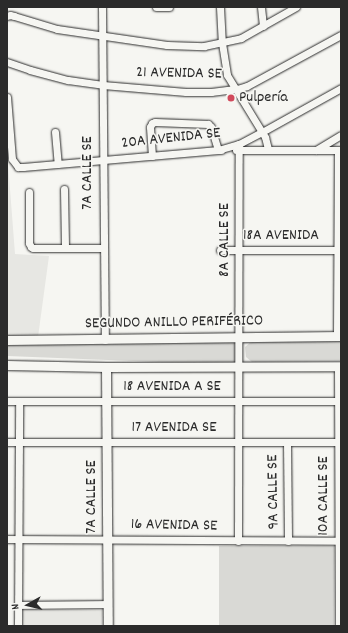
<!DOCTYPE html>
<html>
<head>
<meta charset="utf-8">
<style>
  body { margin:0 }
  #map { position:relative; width:348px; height:633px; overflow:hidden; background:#f6f6f2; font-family:Dekko,sans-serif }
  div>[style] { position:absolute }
  .built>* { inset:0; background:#e7e7e3; transform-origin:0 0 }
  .green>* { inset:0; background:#d9d9d5; transform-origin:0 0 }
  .roads { filter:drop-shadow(0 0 1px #2b2b2b) drop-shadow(0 0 1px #2b2b2b) }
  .minor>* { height:7px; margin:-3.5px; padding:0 3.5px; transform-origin:3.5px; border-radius:3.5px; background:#f6f6f2 }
  .major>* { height:9px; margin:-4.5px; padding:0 4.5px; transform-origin:4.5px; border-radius:4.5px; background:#f6f6f2 }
  .dots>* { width:11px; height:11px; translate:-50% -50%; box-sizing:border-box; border:2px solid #f6f6f2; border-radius:50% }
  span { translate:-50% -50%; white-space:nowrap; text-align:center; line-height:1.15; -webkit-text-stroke:3px #f6f6f2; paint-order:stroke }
  .street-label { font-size:16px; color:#2b2b2b }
  .poi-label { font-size:16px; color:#2b2b2b }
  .left { translate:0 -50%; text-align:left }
  .frame { position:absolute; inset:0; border:8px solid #2b2b2b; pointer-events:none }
  .north { position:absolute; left:8px; top:585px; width:40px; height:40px; -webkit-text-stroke:3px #f6f6f2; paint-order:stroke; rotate:262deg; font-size:11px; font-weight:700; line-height:16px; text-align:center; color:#2b2b2b }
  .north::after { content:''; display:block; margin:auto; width:14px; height:18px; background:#2b2b2b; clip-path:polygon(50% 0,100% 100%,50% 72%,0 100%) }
</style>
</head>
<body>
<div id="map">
  <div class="built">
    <i style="clip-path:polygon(7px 150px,15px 254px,49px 256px,38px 337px,7px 336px)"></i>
    <i style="left:23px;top:610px;width:79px;height:16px"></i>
  </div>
  <div class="green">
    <i style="clip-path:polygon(236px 340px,235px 365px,7px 356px,7px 341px)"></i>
    <i style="clip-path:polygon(252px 341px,341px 341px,341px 361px,252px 362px,246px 357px,245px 347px)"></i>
    <i style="left:219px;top:546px;width:115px;height:80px"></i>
  </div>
  <div class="roads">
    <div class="minor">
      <i style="left:102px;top:7px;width:333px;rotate:89.5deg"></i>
      <i style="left:156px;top:7px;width:13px"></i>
      <i style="left:220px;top:7px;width:36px;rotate:87deg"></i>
      <i style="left:222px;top:43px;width:32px;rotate:81deg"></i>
      <i style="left:227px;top:75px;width:73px;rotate:58.5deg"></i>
      <i style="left:265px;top:137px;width:12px;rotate:76deg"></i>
      <i style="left:261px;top:7px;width:19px;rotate:84deg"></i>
      <i style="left:7px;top:16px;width:3px;rotate:-18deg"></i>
      <i style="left:10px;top:15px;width:4px;rotate:14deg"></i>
      <i style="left:14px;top:16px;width:45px;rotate:16.8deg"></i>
      <i style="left:57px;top:29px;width:111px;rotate:8.3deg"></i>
      <i style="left:167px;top:45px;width:37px;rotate:2deg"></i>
      <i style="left:204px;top:46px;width:38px;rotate:-12deg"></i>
      <i style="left:241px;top:38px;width:63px;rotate:-29.4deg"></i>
      <i style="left:7px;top:62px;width:24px;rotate:19deg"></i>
      <i style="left:30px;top:70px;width:39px;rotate:15deg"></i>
      <i style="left:68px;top:80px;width:35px;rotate:8deg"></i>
      <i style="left:103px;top:85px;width:83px;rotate:4.8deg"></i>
      <i style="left:186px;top:92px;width:25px"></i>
      <i style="left:211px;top:92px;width:26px;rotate:-7deg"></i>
      <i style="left:237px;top:89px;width:10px;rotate:-17deg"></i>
      <i style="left:247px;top:86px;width:107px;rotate:-28.5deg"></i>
      <i style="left:7px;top:97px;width:62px;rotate:85.4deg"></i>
      <i style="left:12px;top:159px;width:10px;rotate:53deg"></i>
      <i style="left:18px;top:167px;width:5px"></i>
      <i style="left:23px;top:167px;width:196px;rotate:-5deg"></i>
      <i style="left:218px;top:150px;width:22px;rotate:-16deg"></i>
      <i style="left:239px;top:144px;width:26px;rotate:-28deg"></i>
      <i style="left:262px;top:132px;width:90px;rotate:-29.1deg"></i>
      <i style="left:55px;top:132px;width:32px;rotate:85deg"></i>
      <i style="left:236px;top:150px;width:105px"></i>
      <i style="left:316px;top:150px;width:29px;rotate:-31deg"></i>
      <i style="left:152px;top:156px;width:29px;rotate:-94deg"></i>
      <i style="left:150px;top:127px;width:4px;rotate:-63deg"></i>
      <i style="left:152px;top:123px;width:3px;rotate:-18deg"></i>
      <i style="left:155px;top:122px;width:53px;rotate:2.2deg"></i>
      <i style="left:208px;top:124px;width:4px;rotate:45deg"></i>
      <i style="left:211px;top:127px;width:24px;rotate:73deg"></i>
      <i style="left:218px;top:150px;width:3px"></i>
      <i style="left:64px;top:189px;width:59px;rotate:89deg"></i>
      <i style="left:29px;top:192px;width:51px;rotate:90deg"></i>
      <i style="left:29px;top:243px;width:4px;rotate:63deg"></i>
      <i style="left:31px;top:247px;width:2px;rotate:27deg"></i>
      <i style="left:33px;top:248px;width:71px"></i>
      <i style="left:220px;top:250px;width:121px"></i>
      <i style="left:337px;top:336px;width:186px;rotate:-89.7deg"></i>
      <i style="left:338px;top:366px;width:260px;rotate:89.8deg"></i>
      <i style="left:7px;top:401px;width:334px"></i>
      <i style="left:7px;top:442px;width:334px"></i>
      <i style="left:287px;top:442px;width:99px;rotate:89.4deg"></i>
      <i style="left:7px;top:539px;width:334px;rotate:0.3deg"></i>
      <i style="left:238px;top:541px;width:397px;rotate:-89.9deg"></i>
      <i style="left:18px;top:605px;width:90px;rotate:-0.6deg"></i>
      <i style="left:18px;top:626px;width:225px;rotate:-89.7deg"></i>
    </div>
    <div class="major">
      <i style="left:7px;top:340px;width:334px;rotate:-0.7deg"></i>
      <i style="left:7px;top:365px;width:99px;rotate:1.2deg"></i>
      <i style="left:106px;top:367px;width:235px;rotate:-0.2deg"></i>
      <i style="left:106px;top:367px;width:259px;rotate:89.6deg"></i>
    </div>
  </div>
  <div class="dots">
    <i style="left:231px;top:98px;background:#d1495b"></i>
  </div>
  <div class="street-label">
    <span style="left:179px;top:74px;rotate:1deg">21 AVENIDA SE</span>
    <span style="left:171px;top:139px;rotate:-6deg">20A AVENIDA SE</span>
    <span style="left:88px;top:173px;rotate:-90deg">7A CALLE SE</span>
    <span style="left:281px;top:236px">18A AVENIDA</span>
    <span style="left:225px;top:240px;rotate:-90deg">8A CALLE SE</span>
    <span style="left:174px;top:323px;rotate:-1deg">SEGUNDO ANILLO PERIFÉRICO</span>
    <span style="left:172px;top:387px">18 AVENIDA A SE</span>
    <span style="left:174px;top:428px">17 AVENIDA SE</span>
    <span style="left:274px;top:492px;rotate:-91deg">9A CALLE SE</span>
    <span style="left:324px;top:496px;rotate:-90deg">10A CALLE SE</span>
    <span style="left:92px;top:497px;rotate:-90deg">7A CALLE SE</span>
    <span style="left:174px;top:526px;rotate:1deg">16 AVENIDA SE</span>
  </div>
  <div class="poi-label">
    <span class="left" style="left:239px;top:98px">Pulpería</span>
  </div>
  <div class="frame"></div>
  <div class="north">N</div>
</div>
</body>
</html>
